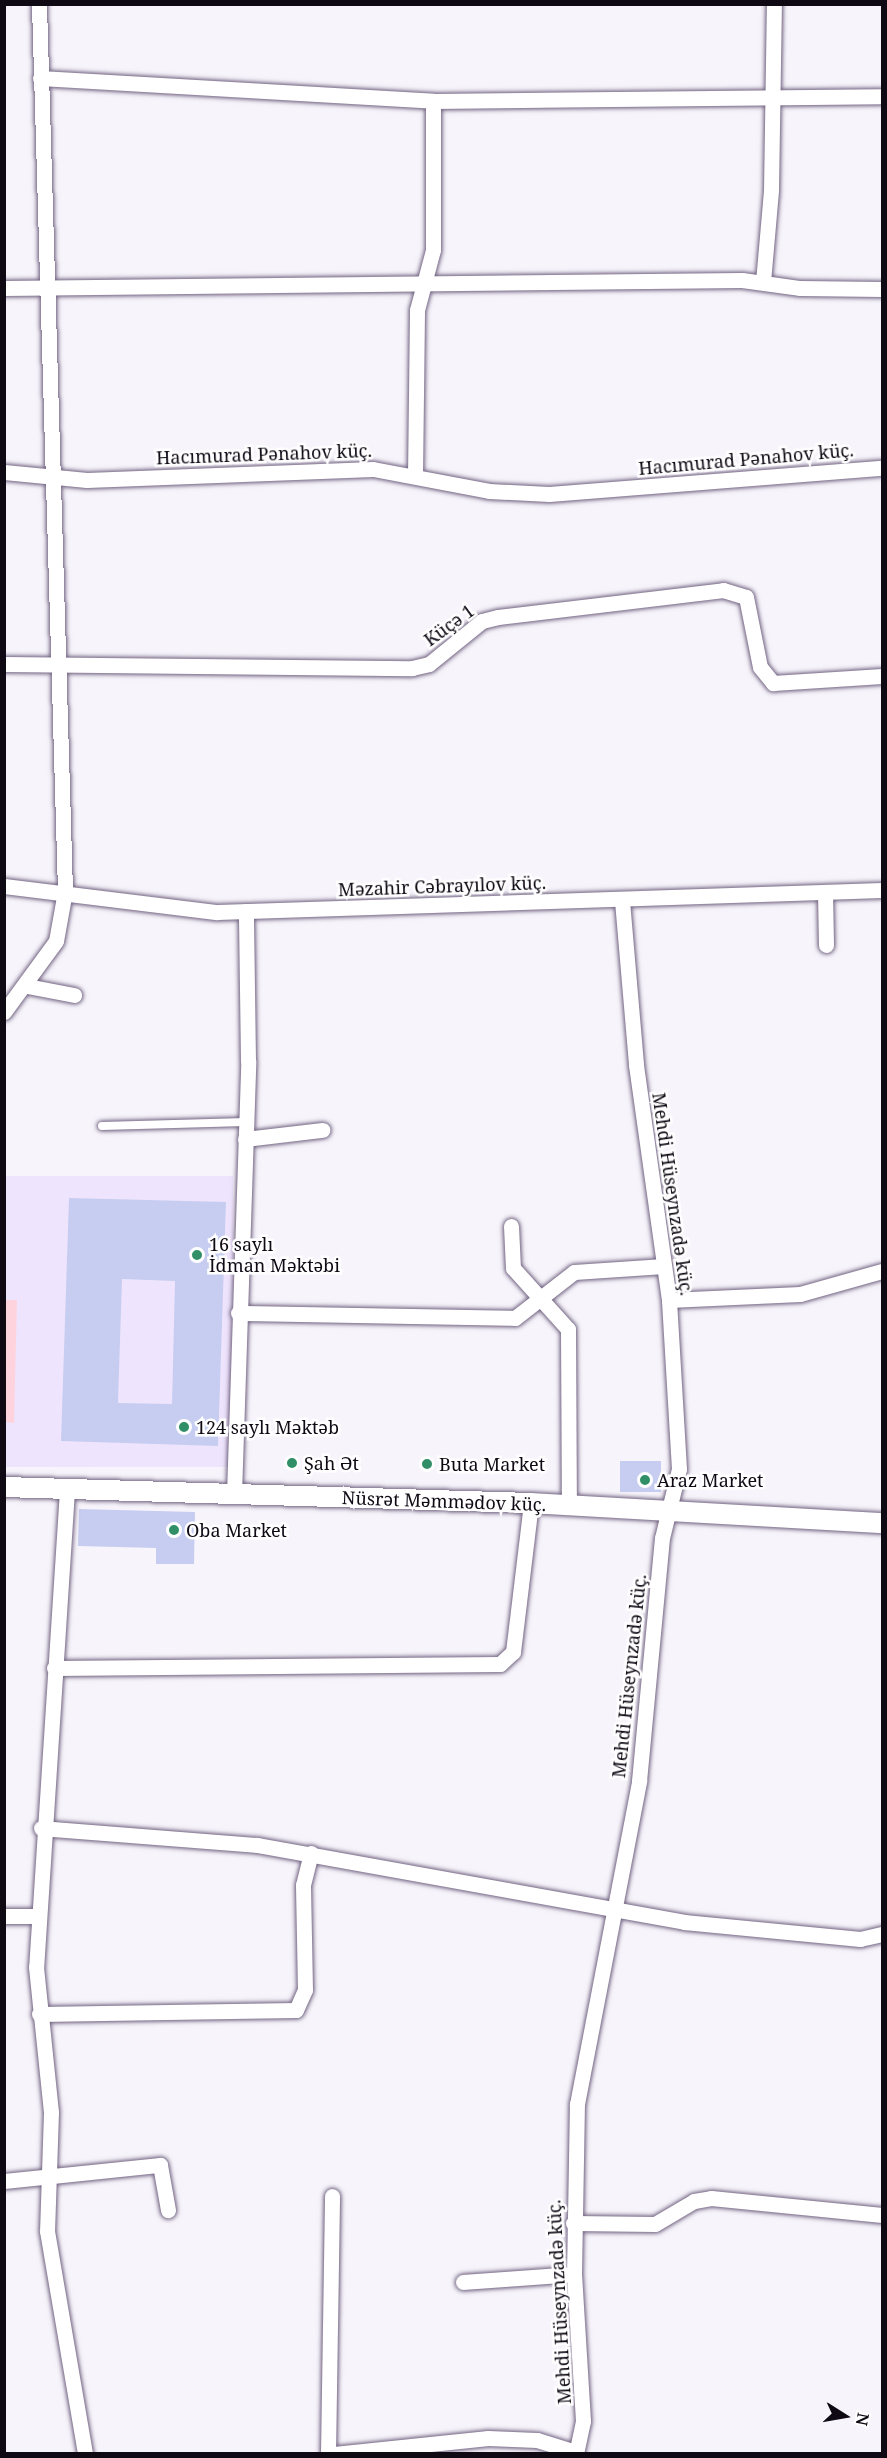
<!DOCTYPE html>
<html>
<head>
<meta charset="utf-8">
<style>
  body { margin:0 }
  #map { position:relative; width:887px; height:2458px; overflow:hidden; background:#f7f4fb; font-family:"Noto Serif",serif }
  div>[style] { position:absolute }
  .built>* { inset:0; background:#efe4fd; transform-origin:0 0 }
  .green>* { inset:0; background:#fed3dd }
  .building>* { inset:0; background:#c7cdf0; transform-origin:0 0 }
  .roads { filter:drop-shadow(0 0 2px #726482) drop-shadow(0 0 2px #726482) }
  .service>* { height:8px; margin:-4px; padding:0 4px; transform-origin:4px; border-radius:4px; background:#fff }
  .minor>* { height:15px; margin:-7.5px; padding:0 7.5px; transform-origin:7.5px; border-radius:7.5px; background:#fff }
  .tertiary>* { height:20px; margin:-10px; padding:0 10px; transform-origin:10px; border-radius:10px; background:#fff }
  .dots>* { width:16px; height:16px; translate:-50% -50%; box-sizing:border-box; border:3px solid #fff; border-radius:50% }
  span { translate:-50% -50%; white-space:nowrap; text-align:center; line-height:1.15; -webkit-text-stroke:5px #fff; paint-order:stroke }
  .street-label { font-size:18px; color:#0f0914 }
  .poi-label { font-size:18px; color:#0f0914 }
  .left { translate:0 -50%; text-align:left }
  .frame { position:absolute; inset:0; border:6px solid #0f0914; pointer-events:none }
  .north { position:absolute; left:815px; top:2386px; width:60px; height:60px; -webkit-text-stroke:4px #fff; paint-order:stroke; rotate:101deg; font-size:16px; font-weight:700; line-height:24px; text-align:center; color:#0f0914 }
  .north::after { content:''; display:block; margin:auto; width:21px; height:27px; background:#0f0914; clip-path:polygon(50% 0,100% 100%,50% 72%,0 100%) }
</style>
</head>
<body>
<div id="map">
  <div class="built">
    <i style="left:5px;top:1176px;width:228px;height:291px"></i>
  </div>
  <div class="green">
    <i style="clip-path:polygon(5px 1300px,17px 1300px,14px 1423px,5px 1422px)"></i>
  </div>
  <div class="building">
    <i style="clip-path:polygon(evenodd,69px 1198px,226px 1202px,218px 1446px,61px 1441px,69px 1198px,122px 1279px,175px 1281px,172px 1404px,118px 1403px,122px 1279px)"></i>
    <i style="left:620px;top:1461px;width:41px;height:31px"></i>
    <i style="clip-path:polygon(79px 1509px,195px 1512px,194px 1564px,156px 1564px,156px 1548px,78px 1546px)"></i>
  </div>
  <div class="roads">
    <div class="service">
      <i style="left:102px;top:1126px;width:144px;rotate:-1.6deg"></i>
    </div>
    <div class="minor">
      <i style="left:40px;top:78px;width:394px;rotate:3.3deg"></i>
      <i style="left:433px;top:101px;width:449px;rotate:-0.6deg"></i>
      <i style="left:763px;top:282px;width:92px;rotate:-85deg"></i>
      <i style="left:771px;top:190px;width:186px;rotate:-89.1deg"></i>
      <i style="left:4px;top:288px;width:738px;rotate:-0.62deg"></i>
      <i style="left:742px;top:280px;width:59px;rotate:7.9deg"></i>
      <i style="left:800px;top:288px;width:82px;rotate:0.7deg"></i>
      <i style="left:4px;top:472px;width:83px;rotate:5.5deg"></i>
      <i style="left:87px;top:480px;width:286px;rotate:-2.2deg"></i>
      <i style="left:373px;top:469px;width:118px;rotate:10.7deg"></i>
      <i style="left:489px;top:491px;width:60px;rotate:2.9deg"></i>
      <i style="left:549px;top:494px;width:334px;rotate:-4.5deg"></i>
      <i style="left:415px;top:476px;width:166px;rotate:-89.3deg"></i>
      <i style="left:417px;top:310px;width:62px;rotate:-75.1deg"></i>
      <i style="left:433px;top:250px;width:149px;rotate:-90deg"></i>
      <i style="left:4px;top:664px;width:408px;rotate:0.6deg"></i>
      <i style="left:412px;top:668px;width:17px;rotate:-13deg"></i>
      <i style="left:429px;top:664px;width:68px;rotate:-39.1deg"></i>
      <i style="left:482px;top:621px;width:16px;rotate:-14deg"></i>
      <i style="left:498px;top:617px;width:227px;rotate:-6.8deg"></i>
      <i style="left:723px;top:590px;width:24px;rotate:17deg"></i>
      <i style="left:746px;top:597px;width:71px;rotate:78.7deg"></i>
      <i style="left:760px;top:667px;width:21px;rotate:51deg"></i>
      <i style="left:773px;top:683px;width:109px;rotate:-3.7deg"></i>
      <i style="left:4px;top:886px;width:215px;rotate:7deg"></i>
      <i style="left:217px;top:912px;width:665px;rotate:-1.89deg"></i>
      <i style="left:825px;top:892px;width:53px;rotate:88.9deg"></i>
      <i style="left:27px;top:986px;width:48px;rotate:10.8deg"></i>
      <i style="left:4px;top:1012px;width:88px;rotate:-53.8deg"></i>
      <i style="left:56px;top:941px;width:51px;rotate:-79.8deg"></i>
      <i style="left:65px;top:891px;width:887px;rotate:-91.68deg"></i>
      <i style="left:245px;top:1139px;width:78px;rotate:-6.7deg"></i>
      <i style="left:511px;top:1226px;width:42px;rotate:87.3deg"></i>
      <i style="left:513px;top:1268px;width:82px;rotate:48deg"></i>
      <i style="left:568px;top:1329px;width:176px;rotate:89.7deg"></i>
      <i style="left:669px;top:1300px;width:131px;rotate:-2.6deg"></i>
      <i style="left:800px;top:1294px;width:85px;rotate:-15.7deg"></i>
      <i style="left:238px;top:1313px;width:277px;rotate:1deg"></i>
      <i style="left:515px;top:1318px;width:75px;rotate:-37.9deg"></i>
      <i style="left:574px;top:1272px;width:90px;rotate:-3.8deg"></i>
      <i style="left:67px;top:1490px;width:478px;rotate:93.7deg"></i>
      <i style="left:36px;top:1967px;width:146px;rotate:84.1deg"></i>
      <i style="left:51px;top:2112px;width:119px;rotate:91.9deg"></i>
      <i style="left:47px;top:2231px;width:226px;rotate:80.3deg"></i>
      <i style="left:234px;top:1494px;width:433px;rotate:-88.1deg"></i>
      <i style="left:248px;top:1061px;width:150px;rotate:-90.8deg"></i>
      <i style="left:54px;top:1668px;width:446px;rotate:-0.5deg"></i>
      <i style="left:500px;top:1664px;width:18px;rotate:-43deg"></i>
      <i style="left:513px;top:1652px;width:150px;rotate:-83.1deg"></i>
      <i style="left:41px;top:1828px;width:217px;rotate:4.5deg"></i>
      <i style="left:257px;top:1845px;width:434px;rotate:10.2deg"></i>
      <i style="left:684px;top:1922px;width:177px;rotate:5.5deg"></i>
      <i style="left:860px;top:1939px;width:23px;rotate:-13deg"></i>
      <i style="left:4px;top:1916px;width:32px"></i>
      <i style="left:39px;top:2014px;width:257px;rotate:-0.9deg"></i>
      <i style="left:296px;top:2010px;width:22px;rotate:-66deg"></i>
      <i style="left:305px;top:1990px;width:105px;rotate:-91.1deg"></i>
      <i style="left:303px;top:1885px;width:33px;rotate:-76deg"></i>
      <i style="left:4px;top:2181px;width:157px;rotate:-5.9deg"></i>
      <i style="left:160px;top:2165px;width:46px;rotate:79.9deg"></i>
      <i style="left:573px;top:2223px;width:82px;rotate:0.7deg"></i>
      <i style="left:655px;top:2224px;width:45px;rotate:-30.5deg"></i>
      <i style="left:694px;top:2201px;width:17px;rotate:-10deg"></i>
      <i style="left:711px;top:2198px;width:172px;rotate:5.7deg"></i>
      <i style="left:463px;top:2282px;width:111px;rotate:-4.1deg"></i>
      <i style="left:328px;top:2454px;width:258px;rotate:-89.1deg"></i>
      <i style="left:334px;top:2454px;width:155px;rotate:-5.9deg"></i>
      <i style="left:488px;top:2438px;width:49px;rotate:2.3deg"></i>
      <i style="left:537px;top:2440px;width:41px;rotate:17.1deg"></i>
      <i style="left:576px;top:2454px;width:34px;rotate:-78deg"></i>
      <i style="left:583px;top:2421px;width:147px;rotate:-93.5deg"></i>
      <i style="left:574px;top:2274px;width:170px;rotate:-89deg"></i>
      <i style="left:577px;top:2104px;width:329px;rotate:-79.1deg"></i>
      <i style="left:639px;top:1781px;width:244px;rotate:-84.6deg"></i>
      <i style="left:662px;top:1538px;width:71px;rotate:-76.2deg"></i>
      <i style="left:679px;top:1469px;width:169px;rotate:-93.4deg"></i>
      <i style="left:669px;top:1300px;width:238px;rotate:-98deg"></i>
      <i style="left:636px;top:1064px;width:164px;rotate:-94.9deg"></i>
    </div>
    <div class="tertiary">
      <i style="left:4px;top:1487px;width:527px;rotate:1.74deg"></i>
      <i style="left:531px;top:1503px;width:352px;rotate:3.3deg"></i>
    </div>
  </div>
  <div class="dots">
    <i style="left:197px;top:1255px;background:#308f67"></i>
    <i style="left:184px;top:1427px;background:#308f67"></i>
    <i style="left:292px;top:1463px;background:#308f67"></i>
    <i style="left:427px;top:1464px;background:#308f67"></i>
    <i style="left:645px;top:1480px;background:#308f67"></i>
    <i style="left:174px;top:1530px;background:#308f67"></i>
  </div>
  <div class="street-label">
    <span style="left:264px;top:454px;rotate:-2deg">Hacımurad Pənahov küç.</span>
    <span style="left:746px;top:459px;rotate:-5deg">Hacımurad Pənahov küç.</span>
    <span style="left:449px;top:625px;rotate:-36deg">Küçə 1</span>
    <span style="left:442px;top:886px;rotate:-2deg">Məzahir Cəbrayılov küç.</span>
    <span style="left:673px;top:1194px;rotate:82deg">Mehdi Hüseynzadə küç.</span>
    <span style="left:444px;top:1501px;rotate:2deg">Nüsrət Məmmədov küç.</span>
    <span style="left:629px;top:1676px;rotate:-84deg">Mehdi Hüseynzadə küç.</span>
    <span style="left:559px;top:2302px;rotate:-93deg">Mehdi Hüseynzadə küç.</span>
  </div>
  <div class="poi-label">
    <span class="left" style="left:209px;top:1255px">16 saylı<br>İdman Məktəbi</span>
    <span class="left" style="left:196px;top:1427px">124 saylı Məktəb</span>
    <span class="left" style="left:304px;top:1463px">Şah Ət</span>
    <span class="left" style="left:439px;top:1464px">Buta Market</span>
    <span class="left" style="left:657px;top:1480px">Araz Market</span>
    <span class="left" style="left:186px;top:1530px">Oba Market</span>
  </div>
  <div class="frame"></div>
  <div class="north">N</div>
</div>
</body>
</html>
